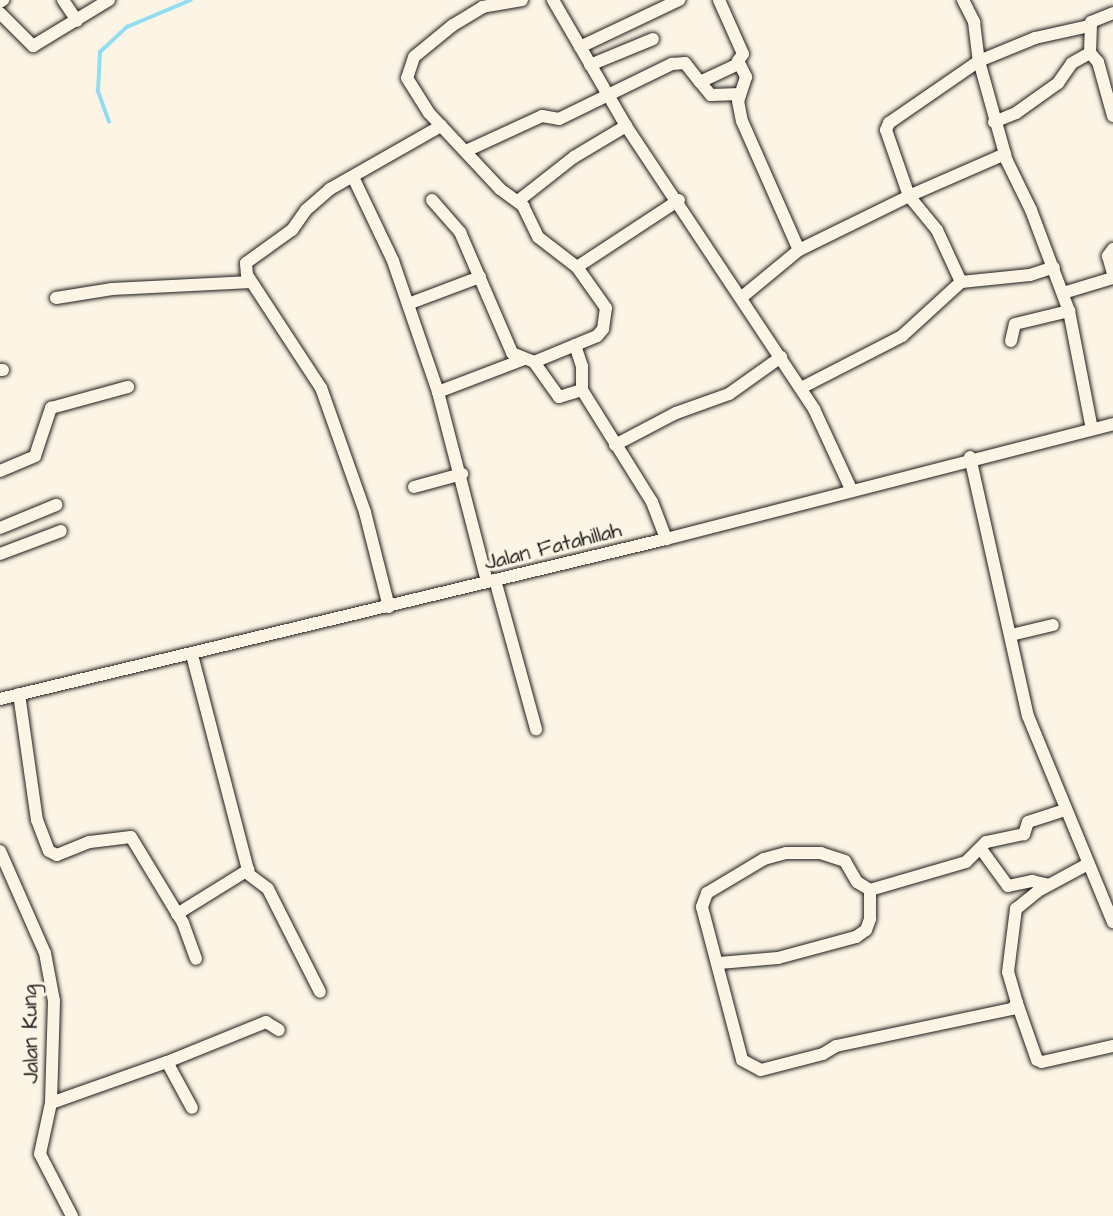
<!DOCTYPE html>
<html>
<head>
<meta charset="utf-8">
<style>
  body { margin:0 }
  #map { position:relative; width:1113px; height:1216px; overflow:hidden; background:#fcf5e5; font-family:"Architects Daughter",sans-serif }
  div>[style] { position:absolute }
  .stream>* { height:3.5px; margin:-1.75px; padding:0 1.75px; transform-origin:1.75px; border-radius:1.75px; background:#91ddf1 }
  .roads { filter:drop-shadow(0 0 2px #1c1c1c) drop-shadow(0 0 2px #1c1c1c) }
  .minor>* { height:12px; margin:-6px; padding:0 6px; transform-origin:6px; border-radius:6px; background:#fcf5e5 }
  span { translate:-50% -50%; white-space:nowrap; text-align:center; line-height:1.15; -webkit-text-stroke:6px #fcf5e5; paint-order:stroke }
  .street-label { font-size:21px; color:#1c1c1c }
</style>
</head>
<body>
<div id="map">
  <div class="stream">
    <i style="left:109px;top:122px;width:33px;rotate:-110deg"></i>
    <i style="left:98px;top:91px;width:39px;rotate:-87deg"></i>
    <i style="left:100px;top:52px;width:37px;rotate:-43deg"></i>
    <i style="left:127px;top:27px;width:69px;rotate:-22.9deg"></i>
  </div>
  <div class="roads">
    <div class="minor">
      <i style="left:63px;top:0;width:25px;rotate:56deg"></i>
      <i style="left:522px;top:0;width:40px;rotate:170deg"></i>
      <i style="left:483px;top:7px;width:35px;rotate:149deg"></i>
      <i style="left:453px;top:25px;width:50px;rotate:140.6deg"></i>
      <i style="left:414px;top:57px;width:22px;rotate:108deg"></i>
      <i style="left:407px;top:78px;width:41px;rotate:57.8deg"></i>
      <i style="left:429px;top:113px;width:104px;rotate:46.9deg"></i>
      <i style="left:500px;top:189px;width:29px;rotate:36deg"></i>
      <i style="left:523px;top:206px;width:34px;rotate:64deg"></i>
      <i style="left:538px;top:237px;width:49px;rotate:37.6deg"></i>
      <i style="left:553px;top:0;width:146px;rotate:59.9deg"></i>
      <i style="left:626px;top:126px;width:340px;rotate:56.4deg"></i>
      <i style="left:814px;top:409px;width:88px;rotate:65.2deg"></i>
      <i style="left:719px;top:0;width:59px;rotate:66deg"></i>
      <i style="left:743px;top:54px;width:9px;rotate:126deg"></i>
      <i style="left:738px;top:61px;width:18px;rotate:63deg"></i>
      <i style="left:746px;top:77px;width:25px;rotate:108deg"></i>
      <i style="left:738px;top:101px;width:20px;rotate:79deg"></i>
      <i style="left:742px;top:121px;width:141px;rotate:66.2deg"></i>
      <i style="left:799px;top:250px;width:123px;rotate:-26.1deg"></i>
      <i style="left:909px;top:196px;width:44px;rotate:50.5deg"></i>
      <i style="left:937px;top:230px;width:57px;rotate:65.2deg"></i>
      <i style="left:961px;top:282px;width:69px;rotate:-5.8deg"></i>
      <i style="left:1030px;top:275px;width:25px;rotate:-18deg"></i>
      <i style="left:963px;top:0;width:25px;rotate:63deg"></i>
      <i style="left:974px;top:22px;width:39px;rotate:83deg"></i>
      <i style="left:979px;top:61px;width:104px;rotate:74.4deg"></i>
      <i style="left:1007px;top:161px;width:55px;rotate:63.9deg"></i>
      <i style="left:1031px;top:210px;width:108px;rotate:69.4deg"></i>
      <i style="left:1069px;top:311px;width:120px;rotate:79deg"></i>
      <i style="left:0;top:2px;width:4px;rotate:-34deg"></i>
      <i style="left:0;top:13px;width:47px;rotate:45deg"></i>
      <i style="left:33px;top:46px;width:89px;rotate:-31.2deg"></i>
      <i style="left:580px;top:47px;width:110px;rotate:-25.4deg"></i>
      <i style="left:1090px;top:53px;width:12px;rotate:48deg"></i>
      <i style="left:1098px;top:62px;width:56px;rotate:74.5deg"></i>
      <i style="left:590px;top:65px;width:68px;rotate:-22.4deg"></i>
      <i style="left:700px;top:82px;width:17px;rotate:50deg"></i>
      <i style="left:711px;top:95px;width:29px;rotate:-2deg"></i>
      <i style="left:994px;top:122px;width:24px;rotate:-22deg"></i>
      <i style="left:1016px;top:113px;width:52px;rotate:-35.5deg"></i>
      <i style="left:1058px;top:83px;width:24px;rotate:-55deg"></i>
      <i style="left:1072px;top:63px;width:21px;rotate:-29deg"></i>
      <i style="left:1090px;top:53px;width:31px;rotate:-88deg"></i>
      <i style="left:1091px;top:22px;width:24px;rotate:-22deg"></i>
      <i style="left:466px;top:151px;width:84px;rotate:-24.7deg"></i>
      <i style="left:542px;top:116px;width:17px;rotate:10deg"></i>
      <i style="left:559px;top:119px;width:126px;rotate:-26deg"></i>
      <i style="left:672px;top:64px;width:13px;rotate:-4deg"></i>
      <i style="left:685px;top:63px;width:24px;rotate:52deg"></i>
      <i style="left:700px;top:82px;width:42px;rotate:-25.3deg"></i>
      <i style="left:1005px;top:154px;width:105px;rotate:156.4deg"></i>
      <i style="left:909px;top:196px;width:70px;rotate:-109.2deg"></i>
      <i style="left:886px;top:130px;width:8px;rotate:-67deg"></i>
      <i style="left:889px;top:123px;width:109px;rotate:-34.6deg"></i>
      <i style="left:979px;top:61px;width:61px;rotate:-22.3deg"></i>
      <i style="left:1035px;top:38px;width:55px;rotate:-12.5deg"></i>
      <i style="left:353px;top:177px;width:93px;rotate:64.5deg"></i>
      <i style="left:393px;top:261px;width:139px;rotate:71deg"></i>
      <i style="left:438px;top:392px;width:196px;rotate:75.5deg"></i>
      <i style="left:432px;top:200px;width:43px;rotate:48.8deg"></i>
      <i style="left:460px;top:232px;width:132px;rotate:66.7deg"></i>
      <i style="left:512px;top:353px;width:24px;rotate:22deg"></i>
      <i style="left:534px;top:362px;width:43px;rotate:54.5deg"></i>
      <i style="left:559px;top:397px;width:24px;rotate:-17deg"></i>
      <i style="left:582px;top:390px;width:132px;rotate:58deg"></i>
      <i style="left:652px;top:502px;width:40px;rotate:69deg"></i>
      <i style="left:518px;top:201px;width:71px;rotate:-38.2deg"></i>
      <i style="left:574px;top:157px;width:61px;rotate:-30.8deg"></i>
      <i style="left:1113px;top:249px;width:9px;rotate:126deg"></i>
      <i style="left:1108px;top:256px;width:18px;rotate:74deg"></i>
      <i style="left:1063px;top:293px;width:52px;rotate:-16.7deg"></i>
      <i style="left:742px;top:297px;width:74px;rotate:-39.5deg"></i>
      <i style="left:56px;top:298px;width:57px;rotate:-9.1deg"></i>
      <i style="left:112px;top:289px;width:139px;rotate:-2.9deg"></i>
      <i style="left:408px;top:304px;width:77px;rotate:-20.6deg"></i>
      <i style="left:1011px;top:341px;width:17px;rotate:-77deg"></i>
      <i style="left:1015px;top:324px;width:56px;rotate:-13.5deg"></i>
      <i style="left:575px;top:345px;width:22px;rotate:72deg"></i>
      <i style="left:582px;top:366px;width:24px;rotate:90deg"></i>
      <i style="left:534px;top:362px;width:68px;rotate:-22.4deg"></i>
      <i style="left:597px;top:336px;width:9px;rotate:-49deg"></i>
      <i style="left:603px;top:329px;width:21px;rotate:-82deg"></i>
      <i style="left:606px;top:308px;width:50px;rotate:-125.3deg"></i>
      <i style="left:577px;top:267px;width:122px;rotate:-33.3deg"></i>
      <i style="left:0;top:370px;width:3px"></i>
      <i style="left:801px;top:388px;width:114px;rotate:-27.2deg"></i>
      <i style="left:902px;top:336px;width:80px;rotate:-42.5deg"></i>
      <i style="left:438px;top:392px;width:90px;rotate:-20.9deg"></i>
      <i style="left:615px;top:445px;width:69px;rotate:-27.7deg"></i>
      <i style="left:676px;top:413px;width:56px;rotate:-19.7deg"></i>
      <i style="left:729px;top:394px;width:64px;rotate:-35.4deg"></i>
      <i style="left:970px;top:457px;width:265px;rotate:77.4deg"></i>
      <i style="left:1028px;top:716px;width:223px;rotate:67.6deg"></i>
      <i style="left:0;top:471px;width:38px;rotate:-23deg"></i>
      <i style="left:35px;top:456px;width:51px;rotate:-71.6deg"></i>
      <i style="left:51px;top:408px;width:80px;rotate:-15.3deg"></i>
      <i style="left:414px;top:487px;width:50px;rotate:-15.2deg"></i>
      <i style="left:0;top:528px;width:61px;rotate:-22.3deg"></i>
      <i style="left:0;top:554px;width:65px;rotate:-20.7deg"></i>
      <i style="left:495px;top:580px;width:155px;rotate:74.6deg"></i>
      <i style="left:389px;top:607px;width:98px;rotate:-104.2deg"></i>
      <i style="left:365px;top:512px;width:132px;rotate:-109.5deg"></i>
      <i style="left:321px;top:388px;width:135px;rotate:-123.2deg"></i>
      <i style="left:247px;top:275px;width:12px;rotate:-95deg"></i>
      <i style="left:246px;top:263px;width:57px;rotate:-35.7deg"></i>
      <i style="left:292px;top:230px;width:24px;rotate:-55deg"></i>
      <i style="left:306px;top:210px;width:32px;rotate:-41deg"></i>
      <i style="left:330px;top:189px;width:128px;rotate:-29.6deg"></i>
      <i style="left:1011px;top:635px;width:43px;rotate:-13.4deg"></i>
      <i style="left:19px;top:694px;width:127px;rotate:81.9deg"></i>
      <i style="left:37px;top:820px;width:33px;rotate:69deg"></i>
      <i style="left:49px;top:851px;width:9px;rotate:27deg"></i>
      <i style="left:57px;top:855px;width:35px;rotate:-22deg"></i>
      <i style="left:90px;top:842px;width:41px;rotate:-7deg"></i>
      <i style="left:131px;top:837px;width:100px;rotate:58.8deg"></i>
      <i style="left:183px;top:923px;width:38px;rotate:70deg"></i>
      <i style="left:0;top:699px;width:685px;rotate:-13.51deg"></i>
      <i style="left:666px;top:539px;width:462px;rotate:-14.4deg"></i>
      <i style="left:1065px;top:810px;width:39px;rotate:162deg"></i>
      <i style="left:1028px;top:822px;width:13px;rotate:108deg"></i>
      <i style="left:1024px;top:834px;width:39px;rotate:168deg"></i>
      <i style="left:986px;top:842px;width:28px;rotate:135deg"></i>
      <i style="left:966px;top:862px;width:100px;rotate:163.7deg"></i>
      <i style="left:870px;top:890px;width:15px;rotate:-148deg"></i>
      <i style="left:857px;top:882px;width:24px;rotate:-120deg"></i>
      <i style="left:845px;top:861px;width:25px;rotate:-162deg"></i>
      <i style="left:821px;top:853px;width:35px;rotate:180deg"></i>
      <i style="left:786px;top:853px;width:23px;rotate:165deg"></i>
      <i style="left:764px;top:859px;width:66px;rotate:149.2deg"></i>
      <i style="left:707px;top:893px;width:15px;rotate:110deg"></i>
      <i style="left:702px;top:907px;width:158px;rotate:75.3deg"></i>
      <i style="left:742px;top:1060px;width:21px;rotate:28deg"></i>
      <i style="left:761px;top:1070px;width:64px;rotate:-14.5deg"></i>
      <i style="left:823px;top:1054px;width:15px;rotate:-32deg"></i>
      <i style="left:836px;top:1046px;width:180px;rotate:-11.9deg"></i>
      <i style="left:1012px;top:1009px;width:8px;rotate:-50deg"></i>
      <i style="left:1017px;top:1003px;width:32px;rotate:-106deg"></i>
      <i style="left:1008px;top:972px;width:64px;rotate:-82.8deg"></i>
      <i style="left:1016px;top:909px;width:28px;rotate:-39deg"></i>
      <i style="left:1038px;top:891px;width:57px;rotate:-28.4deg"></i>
      <i style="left:981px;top:849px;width:46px;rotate:53.9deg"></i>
      <i style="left:1008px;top:886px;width:25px;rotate:-12deg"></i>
      <i style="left:1032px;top:881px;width:17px;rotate:13deg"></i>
      <i style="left:0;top:851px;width:111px;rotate:66.2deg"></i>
      <i style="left:45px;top:953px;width:49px;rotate:79.4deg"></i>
      <i style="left:54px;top:1001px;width:102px;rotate:91.7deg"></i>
      <i style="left:51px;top:1103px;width:52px;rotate:102.2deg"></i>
      <i style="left:40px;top:1154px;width:70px;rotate:62.7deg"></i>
      <i style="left:247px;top:873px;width:26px;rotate:37deg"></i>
      <i style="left:268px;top:889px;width:115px;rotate:63.2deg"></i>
      <i style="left:177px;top:914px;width:84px;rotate:-31.8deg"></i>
      <i style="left:248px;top:870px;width:222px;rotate:-104.6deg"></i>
      <i style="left:719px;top:963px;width:59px;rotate:-4.8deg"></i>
      <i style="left:778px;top:958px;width:81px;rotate:-15.1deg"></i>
      <i style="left:856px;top:937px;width:12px;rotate:-35deg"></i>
      <i style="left:866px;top:930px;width:12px;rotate:-70deg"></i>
      <i style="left:870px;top:919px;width:29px;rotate:-90deg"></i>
      <i style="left:1017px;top:1003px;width:60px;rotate:70.7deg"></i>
      <i style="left:1037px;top:1060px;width:5px;rotate:22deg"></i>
      <i style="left:1042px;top:1062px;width:73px;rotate:-12.7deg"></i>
      <i style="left:167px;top:1062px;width:107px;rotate:-22deg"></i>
      <i style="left:266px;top:1022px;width:15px;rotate:32deg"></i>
      <i style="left:51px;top:1103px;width:123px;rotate:-19.5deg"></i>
      <i style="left:167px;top:1062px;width:52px;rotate:61.5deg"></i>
    </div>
  </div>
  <div class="street-label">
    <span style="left:553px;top:547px;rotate:-14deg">Jalan Fatahillah</span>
    <span style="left:31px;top:1034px;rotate:-91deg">Jalan Kung</span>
  </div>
</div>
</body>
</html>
